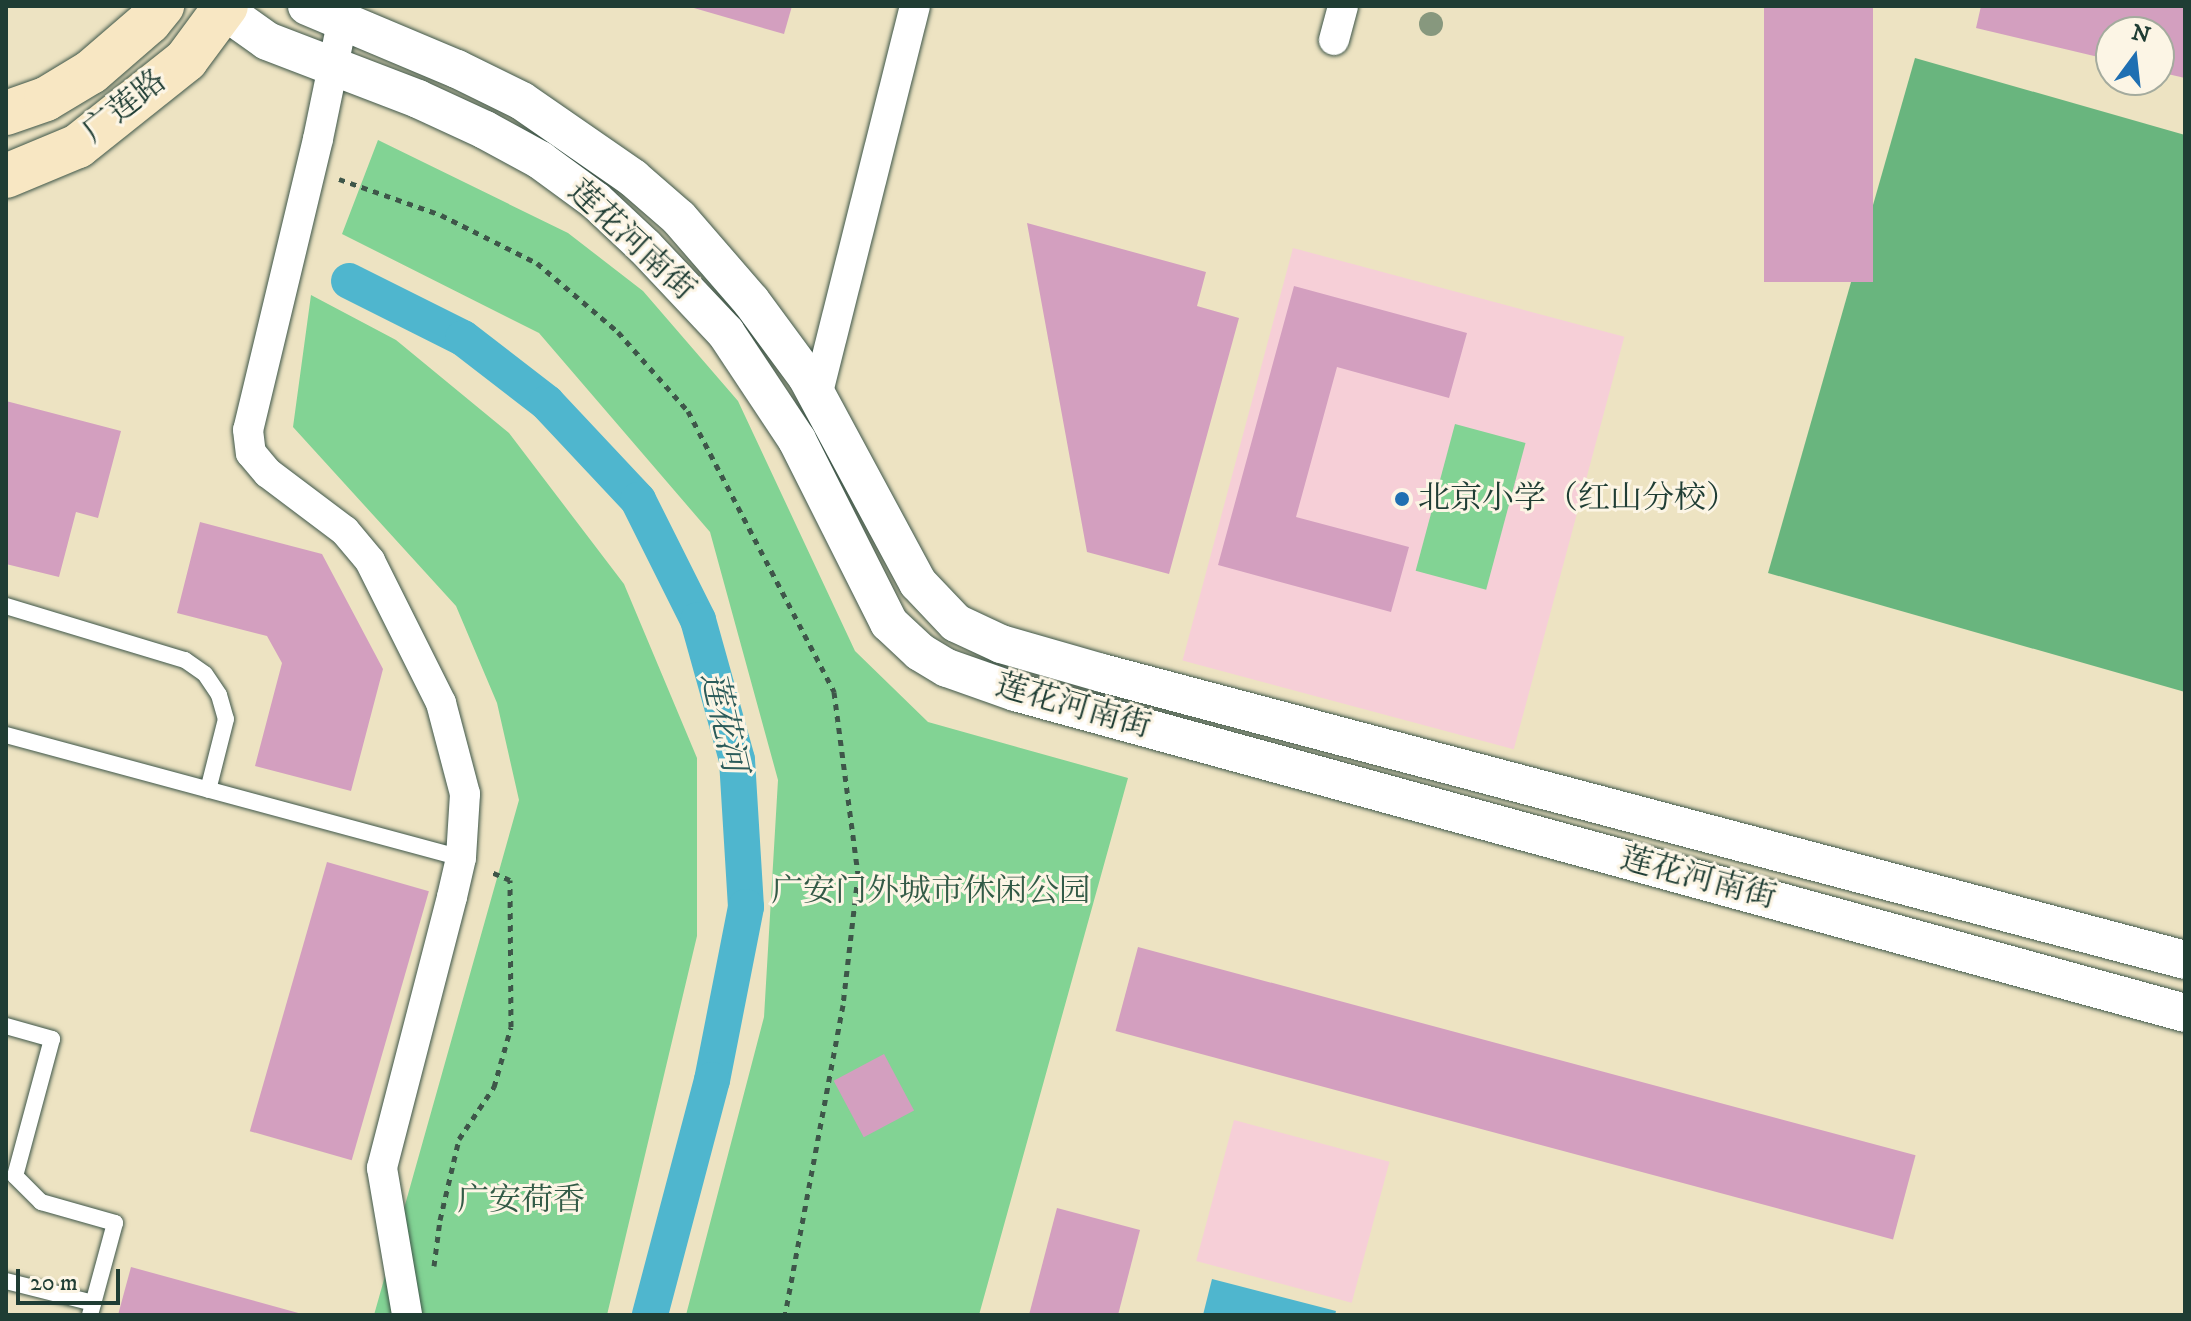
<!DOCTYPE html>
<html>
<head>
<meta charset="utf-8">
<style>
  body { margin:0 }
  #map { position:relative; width:2191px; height:1321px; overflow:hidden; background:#ede3c2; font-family:"IM FELL DW Pica","Noto Serif SC",serif }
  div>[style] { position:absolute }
  .built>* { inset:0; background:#f6cfd7; transform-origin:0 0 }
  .green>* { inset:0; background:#82d394; transform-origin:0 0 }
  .forest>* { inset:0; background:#69b57e }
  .water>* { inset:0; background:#4fb6ce }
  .canal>* { height:36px; margin:-18px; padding:0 18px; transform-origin:18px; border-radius:18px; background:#4fb6ce }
  .building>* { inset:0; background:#d39fbf; transform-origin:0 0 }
  .path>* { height:5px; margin-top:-2.5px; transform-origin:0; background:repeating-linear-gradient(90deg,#3e5649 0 6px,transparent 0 12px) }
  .roads { filter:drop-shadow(0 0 2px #3e5649) drop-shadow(0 0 2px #3e5649) }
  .service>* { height:16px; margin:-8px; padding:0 8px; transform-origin:8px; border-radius:8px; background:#fff }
  .minor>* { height:30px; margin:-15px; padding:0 15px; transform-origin:15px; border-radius:15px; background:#fff }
  .tertiary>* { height:38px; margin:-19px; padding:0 19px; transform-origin:19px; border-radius:19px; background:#fff }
  .secondary>* { height:44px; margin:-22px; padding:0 22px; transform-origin:22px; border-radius:22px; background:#f8e7c3 }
  .trees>* { width:24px; height:24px; margin:-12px; border-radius:50%; background:#87987e }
  .dots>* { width:22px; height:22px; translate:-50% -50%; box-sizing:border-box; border:4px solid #fcf5e5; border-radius:50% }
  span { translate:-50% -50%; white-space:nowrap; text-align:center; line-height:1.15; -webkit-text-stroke:6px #fcf5e5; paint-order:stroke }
  .street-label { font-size:32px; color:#1f3d34 }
  .poi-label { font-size:32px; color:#1f3d34 }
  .left { translate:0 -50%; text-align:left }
  .park-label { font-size:32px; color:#335b47 }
  .water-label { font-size:34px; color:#2b5b5a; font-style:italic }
  .frame { position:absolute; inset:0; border:8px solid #1f3d34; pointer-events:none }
  .north { position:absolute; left:2095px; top:16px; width:80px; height:80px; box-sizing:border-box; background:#fcf5e5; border:2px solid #a4ab9e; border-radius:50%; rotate:15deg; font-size:22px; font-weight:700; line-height:32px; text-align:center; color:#1f3d34 }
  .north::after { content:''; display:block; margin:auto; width:28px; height:36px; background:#1f6fb2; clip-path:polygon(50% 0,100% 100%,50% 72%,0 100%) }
  .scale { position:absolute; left:16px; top:1269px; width:104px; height:36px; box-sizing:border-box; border:4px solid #1f3d34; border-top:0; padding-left:10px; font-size:24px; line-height:28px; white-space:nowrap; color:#1f3d34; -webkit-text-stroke:6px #fcf5e5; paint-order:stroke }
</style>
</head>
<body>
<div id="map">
  <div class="built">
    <i style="left:1293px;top:248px;width:343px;height:427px;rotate:15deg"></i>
    <i style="left:1234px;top:1120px;width:161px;height:146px;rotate:15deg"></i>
  </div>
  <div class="green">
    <i style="clip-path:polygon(378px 140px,568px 233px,643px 291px,738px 401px,855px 651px,928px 722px,1128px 778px,979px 1315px,686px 1315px,764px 1017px,778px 780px,710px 532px,539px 333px,342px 234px)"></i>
    <i style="clip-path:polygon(311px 295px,396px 340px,509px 433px,624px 584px,697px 758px,697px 936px,607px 1315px,374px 1315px,519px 800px,497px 703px,456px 606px,293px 427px)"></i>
    <i style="left:1455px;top:424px;width:73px;height:152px;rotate:15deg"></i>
  </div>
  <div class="forest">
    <i style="clip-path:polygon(1915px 58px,2185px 135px,2185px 692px,1768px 573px)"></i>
  </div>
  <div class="water">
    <i style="clip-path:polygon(1212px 1279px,1336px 1311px,1335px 1315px,1203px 1315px)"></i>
  </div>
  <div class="canal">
    <i style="left:349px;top:281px;width:127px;rotate:26.6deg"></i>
    <i style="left:463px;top:338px;width:106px;rotate:37.7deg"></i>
    <i style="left:547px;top:403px;width:133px;rotate:46.8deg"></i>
    <i style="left:638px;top:500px;width:134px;rotate:63.4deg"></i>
    <i style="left:698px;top:620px;width:145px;rotate:74.4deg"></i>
    <i style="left:737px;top:760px;width:147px;rotate:86.5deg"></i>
    <i style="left:746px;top:907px;width:176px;rotate:101.1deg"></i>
    <i style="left:712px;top:1080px;width:243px;rotate:104.8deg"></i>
  </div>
  <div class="building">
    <i style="clip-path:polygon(687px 6px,792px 6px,784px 34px)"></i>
    <i style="left:1764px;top:6px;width:109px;height:276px"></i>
    <i style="clip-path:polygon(1981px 6px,2185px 6px,2185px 78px,2159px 72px,2159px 32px,2111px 32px,2111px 60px,1976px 28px)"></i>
    <i style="clip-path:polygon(1027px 223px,1206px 272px,1197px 306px,1239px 318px,1169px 574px,1087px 552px)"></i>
    <i style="clip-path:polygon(1294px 286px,1467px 333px,1449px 398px,1337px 367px,1296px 517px,1409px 547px,1391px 612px,1218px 565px)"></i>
    <i style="clip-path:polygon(6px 401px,121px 431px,98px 518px,76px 512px,59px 577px,6px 564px)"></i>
    <i style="clip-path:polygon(200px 522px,322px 554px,383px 669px,351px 791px,255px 766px,282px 663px,267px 636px,177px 613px)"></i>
    <i style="left:327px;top:862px;width:106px;height:280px;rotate:16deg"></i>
    <i style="left:1138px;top:947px;width:805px;height:87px;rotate:15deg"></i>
    <i style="left:884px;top:1054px;width:64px;height:57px;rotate:62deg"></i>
    <i style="clip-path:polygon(1057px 1208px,1140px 1230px,1118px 1315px,1029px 1315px)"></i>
    <i style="clip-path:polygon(131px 1267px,302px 1314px,301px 1315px,118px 1315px)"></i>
  </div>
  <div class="path">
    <i style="left:339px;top:179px;width:108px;rotate:19.4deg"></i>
    <i style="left:441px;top:215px;width:107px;rotate:26.6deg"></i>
    <i style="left:537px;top:263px;width:106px;rotate:40.4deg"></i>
    <i style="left:618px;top:332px;width:106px;rotate:48.5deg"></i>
    <i style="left:688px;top:411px;width:317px;rotate:62.5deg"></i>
    <i style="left:834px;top:692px;width:185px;rotate:82.5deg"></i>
    <i style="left:858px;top:875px;width:131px;rotate:96.6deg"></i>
    <i style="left:843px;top:1005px;width:315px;rotate:100.6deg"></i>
    <i style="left:434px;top:1266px;width:46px;rotate:-82.6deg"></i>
    <i style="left:440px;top:1220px;width:83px;rotate:-76.8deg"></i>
    <i style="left:459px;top:1139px;width:63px;rotate:-56.1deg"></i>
    <i style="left:494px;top:1087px;width:62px;rotate:-74.2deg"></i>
    <i style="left:511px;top:1027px;width:147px;rotate:-90.4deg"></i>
    <i style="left:510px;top:880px;width:21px;rotate:-157deg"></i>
  </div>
  <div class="roads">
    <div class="service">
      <i style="left:6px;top:606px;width:187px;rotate:16.8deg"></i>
      <i style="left:185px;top:660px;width:24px;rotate:35deg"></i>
      <i style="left:205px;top:674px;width:25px;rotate:56deg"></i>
      <i style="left:219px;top:695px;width:25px;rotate:74deg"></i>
      <i style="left:226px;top:719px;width:73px;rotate:104.2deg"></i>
      <i style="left:6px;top:735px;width:471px;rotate:15.1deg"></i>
      <i style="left:6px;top:1026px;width:48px;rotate:15.8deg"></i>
      <i style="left:52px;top:1039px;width:142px;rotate:105.1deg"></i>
      <i style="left:15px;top:1176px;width:37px;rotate:45deg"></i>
      <i style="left:41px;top:1202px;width:77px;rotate:15.8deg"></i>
      <i style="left:115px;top:1223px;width:95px;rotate:105.2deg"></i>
      <i style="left:6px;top:1281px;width:90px;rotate:14.2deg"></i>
    </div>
    <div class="minor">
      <i style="left:342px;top:23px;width:118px;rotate:101.7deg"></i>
      <i style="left:318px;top:139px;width:299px;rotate:103.5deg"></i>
      <i style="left:248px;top:430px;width:23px;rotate:83deg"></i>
      <i style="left:251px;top:453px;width:26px;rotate:50deg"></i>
      <i style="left:268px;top:473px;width:96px;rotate:37deg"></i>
      <i style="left:345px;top:531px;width:39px;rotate:50deg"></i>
      <i style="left:370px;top:561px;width:159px;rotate:63.4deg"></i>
      <i style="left:441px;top:703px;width:94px;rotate:75.2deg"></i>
      <i style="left:465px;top:794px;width:64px;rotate:93.6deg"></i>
      <i style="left:461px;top:858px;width:40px;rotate:103deg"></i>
      <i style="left:452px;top:897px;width:280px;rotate:104.5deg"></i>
      <i style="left:382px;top:1168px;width:149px;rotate:80.3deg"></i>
      <i style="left:1334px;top:40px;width:35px;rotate:-75deg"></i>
      <i style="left:817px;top:396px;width:402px;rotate:-75.9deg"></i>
    </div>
    <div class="tertiary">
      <i style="left:218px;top:6px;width:60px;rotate:35.5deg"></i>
      <i style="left:267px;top:41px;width:162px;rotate:21deg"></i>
      <i style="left:418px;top:99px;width:74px;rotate:24.8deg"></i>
      <i style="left:485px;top:130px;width:63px;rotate:28.6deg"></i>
      <i style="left:540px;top:160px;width:69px;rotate:36.2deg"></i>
      <i style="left:596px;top:201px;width:67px;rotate:43.2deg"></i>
      <i style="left:645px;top:247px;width:118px;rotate:46.7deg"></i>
      <i style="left:726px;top:333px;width:128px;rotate:56.4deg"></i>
      <i style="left:797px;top:440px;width:205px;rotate:63.3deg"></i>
      <i style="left:889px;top:623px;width:42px;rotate:43.1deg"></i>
      <i style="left:920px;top:652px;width:31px;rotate:31deg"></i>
      <i style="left:947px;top:668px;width:72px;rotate:19.4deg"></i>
      <i style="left:1015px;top:692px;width:1213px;rotate:15.34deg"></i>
      <i style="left:307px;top:6px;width:163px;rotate:22.8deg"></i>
      <i style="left:457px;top:69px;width:72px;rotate:26.2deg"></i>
      <i style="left:522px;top:101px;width:135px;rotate:34.7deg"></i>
      <i style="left:633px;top:178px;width:61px;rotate:41deg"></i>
      <i style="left:679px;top:218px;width:110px;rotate:49.1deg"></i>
      <i style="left:751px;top:301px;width:94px;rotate:53.6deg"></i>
      <i style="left:807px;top:377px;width:234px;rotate:61.7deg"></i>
      <i style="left:918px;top:583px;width:55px;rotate:46.5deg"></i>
      <i style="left:956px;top:623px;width:50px;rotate:25deg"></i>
      <i style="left:1001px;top:644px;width:105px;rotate:16deg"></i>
      <i style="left:1102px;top:673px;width:1120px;rotate:14.84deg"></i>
    </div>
    <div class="secondary">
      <i style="left:6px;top:113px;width:42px;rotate:-19.3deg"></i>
      <i style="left:46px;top:99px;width:52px;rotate:-31deg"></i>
      <i style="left:91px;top:72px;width:77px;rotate:-40.8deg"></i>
      <i style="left:149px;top:22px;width:21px;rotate:-51deg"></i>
      <i style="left:6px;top:176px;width:78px;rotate:-22.6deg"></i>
      <i style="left:78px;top:146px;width:138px;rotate:-38.5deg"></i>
      <i style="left:186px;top:60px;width:67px;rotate:-53.5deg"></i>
    </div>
  </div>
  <div class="trees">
    <i style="left:1431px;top:24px"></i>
  </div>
  <div class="dots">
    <i style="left:1402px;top:499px;background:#1f6fb2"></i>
  </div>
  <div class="street-label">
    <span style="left:125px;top:107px;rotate:-38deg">广莲路</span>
    <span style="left:631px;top:241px;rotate:43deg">莲花河南街</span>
    <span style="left:1073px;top:707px;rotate:16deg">莲花河南街</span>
    <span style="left:1698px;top:879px;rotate:15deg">莲花河南街</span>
  </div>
  <div class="poi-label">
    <span class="left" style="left:1418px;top:499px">北京小学（红山分校）</span>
  </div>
  <div class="park-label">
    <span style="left:931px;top:892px">广安门外城市休闲公园</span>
    <span style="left:521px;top:1201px">广安荷香</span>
  </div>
  <div class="water-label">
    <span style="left:723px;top:722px;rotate:77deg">莲花河</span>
  </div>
  <div class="frame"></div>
  <div class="north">N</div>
  <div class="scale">20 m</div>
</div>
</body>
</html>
